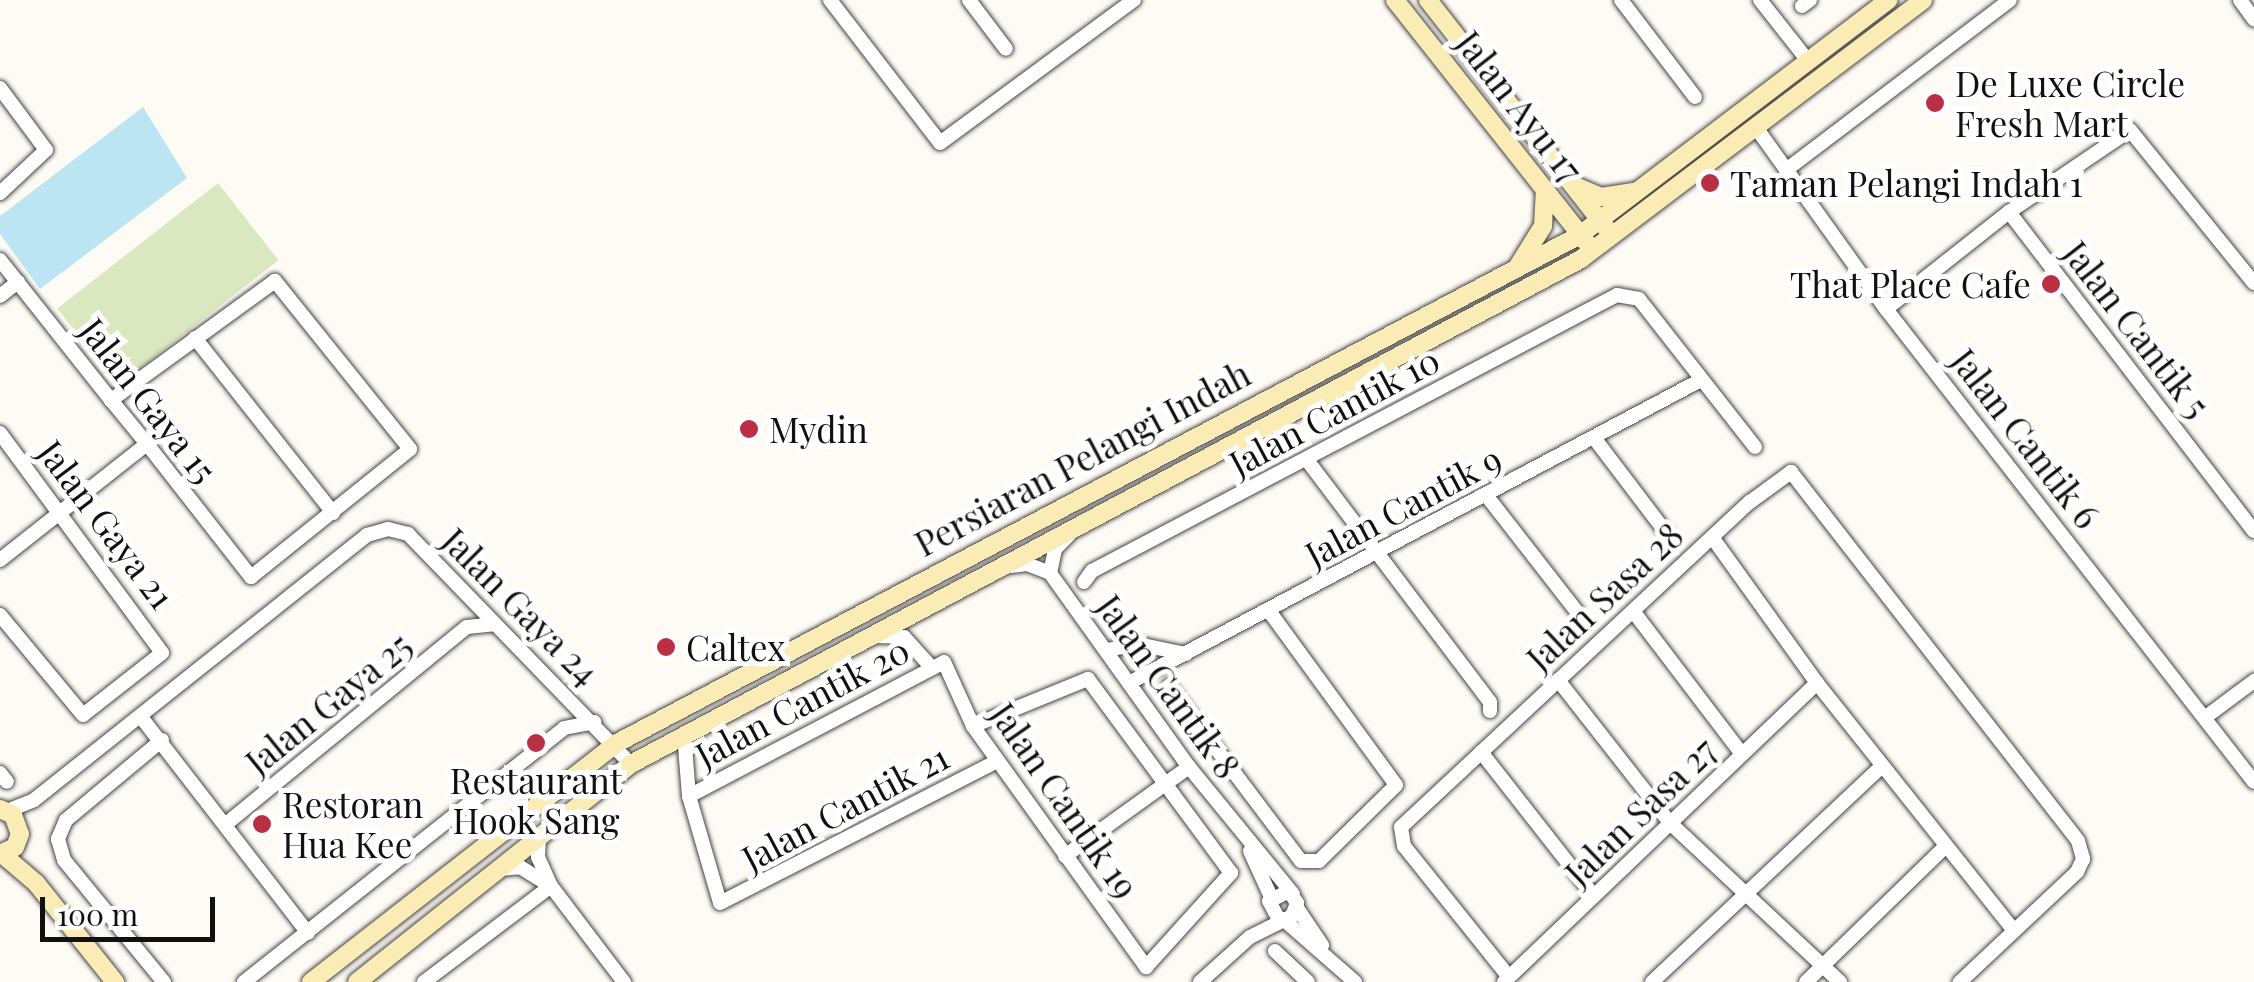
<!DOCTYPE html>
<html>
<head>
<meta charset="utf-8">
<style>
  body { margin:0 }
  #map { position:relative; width:2254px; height:982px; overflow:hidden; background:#fefbf5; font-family:"Playfair Display",serif }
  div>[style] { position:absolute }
  .green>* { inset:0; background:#d9e8bf; transform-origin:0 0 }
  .water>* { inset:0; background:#bce5f3 }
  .roads { filter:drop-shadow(0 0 2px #444) drop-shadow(0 0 2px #444) }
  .street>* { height:14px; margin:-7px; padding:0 7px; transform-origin:7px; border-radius:7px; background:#fff }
  .secondary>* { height:18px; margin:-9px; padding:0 9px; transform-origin:9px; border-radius:9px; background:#fbebb4 }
  .dots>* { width:28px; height:28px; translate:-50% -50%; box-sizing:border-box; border:5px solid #fff; border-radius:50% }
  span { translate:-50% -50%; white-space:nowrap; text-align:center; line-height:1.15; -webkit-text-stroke:10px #fff; paint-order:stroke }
  .poi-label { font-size:35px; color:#111 }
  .left { translate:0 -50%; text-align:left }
  .right { translate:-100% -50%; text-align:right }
  .street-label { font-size:35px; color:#111 }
  .scale { position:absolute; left:40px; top:897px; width:175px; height:45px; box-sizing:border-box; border:5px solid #111; border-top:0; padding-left:12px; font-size:30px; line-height:35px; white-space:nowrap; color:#111; -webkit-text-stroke:8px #fff; paint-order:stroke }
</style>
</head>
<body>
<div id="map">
  <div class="green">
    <i style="left:218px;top:183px;width:98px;height:204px;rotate:52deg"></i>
  </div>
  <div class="water">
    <i style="clip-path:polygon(143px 107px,187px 178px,40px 289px,0 234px,0 216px)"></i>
  </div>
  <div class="roads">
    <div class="street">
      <i style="left:830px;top:0;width:180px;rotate:52.4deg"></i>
      <i style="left:940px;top:143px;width:241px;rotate:-36.4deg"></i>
      <i style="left:969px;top:0;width:61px;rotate:52.9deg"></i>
      <i style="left:1621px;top:0;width:122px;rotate:52.7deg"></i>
      <i style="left:1760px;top:0;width:79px;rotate:51.7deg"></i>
      <i style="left:2240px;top:0;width:24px;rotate:54deg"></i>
      <i style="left:1802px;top:6px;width:10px;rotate:-37deg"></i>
      <i style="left:0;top:88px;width:77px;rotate:53.4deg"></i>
      <i style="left:46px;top:150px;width:63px;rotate:136.9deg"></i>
      <i style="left:1755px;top:126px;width:225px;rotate:54.4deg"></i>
      <i style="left:1886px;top:309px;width:599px;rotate:52.12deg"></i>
      <i style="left:1786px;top:170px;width:281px;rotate:-37.2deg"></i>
      <i style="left:2009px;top:212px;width:402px;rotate:52.5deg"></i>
      <i style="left:0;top:260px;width:179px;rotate:51.6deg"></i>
      <i style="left:111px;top:400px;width:57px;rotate:50.7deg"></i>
      <i style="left:147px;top:444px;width:169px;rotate:52deg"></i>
      <i style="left:251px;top:577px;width:204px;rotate:-38.8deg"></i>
      <i style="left:410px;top:449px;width:216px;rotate:-128.8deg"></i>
      <i style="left:275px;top:281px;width:203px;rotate:144deg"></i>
      <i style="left:0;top:296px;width:23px;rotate:-38deg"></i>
      <i style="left:1886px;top:309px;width:157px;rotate:-38.3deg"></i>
      <i style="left:2009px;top:212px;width:146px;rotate:-34.1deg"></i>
      <i style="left:2130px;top:130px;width:197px;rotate:51deg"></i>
      <i style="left:195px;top:338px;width:223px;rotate:51.7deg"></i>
      <i style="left:0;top:433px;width:273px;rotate:53.6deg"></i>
      <i style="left:162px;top:653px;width:100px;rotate:141.9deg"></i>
      <i style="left:83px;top:715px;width:130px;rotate:-129.7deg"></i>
      <i style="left:1595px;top:439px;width:126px;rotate:52.8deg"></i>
      <i style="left:1307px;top:460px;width:303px;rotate:52.9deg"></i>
      <i style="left:1490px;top:702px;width:9px;rotate:90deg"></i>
      <i style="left:1486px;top:495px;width:148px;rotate:52.1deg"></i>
      <i style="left:1712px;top:537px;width:180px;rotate:54.3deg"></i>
      <i style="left:1817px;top:683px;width:315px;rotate:51.5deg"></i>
      <i style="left:0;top:560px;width:187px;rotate:-38.3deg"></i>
      <i style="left:1011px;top:566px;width:16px;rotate:-7deg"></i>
      <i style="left:1027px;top:564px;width:25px;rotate:21deg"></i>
      <i style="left:1050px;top:573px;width:239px;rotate:54.4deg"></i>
      <i style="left:1189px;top:767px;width:164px;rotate:50.7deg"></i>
      <i style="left:1050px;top:573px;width:25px;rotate:-78deg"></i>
      <i style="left:1055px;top:549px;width:20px;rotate:-45deg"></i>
      <i style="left:1084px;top:582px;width:14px;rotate:-54deg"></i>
      <i style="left:1092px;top:571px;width:593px;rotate:-27.73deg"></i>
      <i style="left:1617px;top:295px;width:22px;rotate:10deg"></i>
      <i style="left:1639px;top:299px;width:188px;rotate:51.9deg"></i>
      <i style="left:1633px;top:611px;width:180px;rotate:52.7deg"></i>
      <i style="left:877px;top:636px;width:27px;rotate:2deg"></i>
      <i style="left:904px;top:637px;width:42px;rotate:47.9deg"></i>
      <i style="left:1107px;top:650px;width:32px;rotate:-11deg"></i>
      <i style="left:1138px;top:644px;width:49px;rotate:11.8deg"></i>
      <i style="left:1558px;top:680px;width:182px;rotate:51.9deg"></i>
      <i style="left:1670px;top:823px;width:233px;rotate:43.1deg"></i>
      <i style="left:1131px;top:682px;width:645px;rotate:-27.92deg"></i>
      <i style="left:1169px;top:686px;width:219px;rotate:53deg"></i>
      <i style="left:1301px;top:861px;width:18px"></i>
      <i style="left:1319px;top:861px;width:108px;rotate:-44.6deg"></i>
      <i style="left:1396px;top:785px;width:215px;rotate:-126.1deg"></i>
      <i style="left:2207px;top:716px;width:59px;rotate:-36.7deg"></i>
      <i style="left:141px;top:717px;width:273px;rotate:52.3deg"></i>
      <i style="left:684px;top:734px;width:62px;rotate:85.4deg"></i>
      <i style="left:689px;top:796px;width:111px;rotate:73.8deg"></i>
      <i style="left:720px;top:903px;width:311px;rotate:-27.1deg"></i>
      <i style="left:162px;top:740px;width:125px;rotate:140.2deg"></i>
      <i style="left:66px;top:820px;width:21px;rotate:113deg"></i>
      <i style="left:58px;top:839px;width:22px;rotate:74deg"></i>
      <i style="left:64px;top:860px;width:158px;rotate:50.7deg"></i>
      <i style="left:1481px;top:752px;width:183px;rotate:51.9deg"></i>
      <i style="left:0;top:773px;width:11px;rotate:52deg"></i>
      <i style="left:689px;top:796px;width:288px;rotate:-27.7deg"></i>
      <i style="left:944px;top:662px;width:70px;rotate:65.6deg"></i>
      <i style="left:973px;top:726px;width:297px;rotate:54.3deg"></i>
      <i style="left:1146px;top:967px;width:127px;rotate:-47.9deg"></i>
      <i style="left:1231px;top:873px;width:241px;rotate:-126.4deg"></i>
      <i style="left:1088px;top:679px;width:124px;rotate:157.8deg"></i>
      <i style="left:7px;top:811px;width:29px;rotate:-22deg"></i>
      <i style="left:34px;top:800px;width:426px;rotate:-38.5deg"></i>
      <i style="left:367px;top:535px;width:22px;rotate:-16deg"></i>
      <i style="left:388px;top:529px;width:21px;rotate:14deg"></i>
      <i style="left:408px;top:534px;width:320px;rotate:45.9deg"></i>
      <i style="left:226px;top:824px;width:311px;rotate:-39.3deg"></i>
      <i style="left:467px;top:627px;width:27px;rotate:-6deg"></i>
      <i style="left:539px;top:838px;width:19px;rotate:93deg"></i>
      <i style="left:538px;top:857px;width:32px;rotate:66deg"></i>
      <i style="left:551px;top:886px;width:121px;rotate:52.8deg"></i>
      <i style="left:1250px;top:851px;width:51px;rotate:65.5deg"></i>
      <i style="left:1065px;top:856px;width:153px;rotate:-35.7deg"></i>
      <i style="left:499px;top:869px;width:21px;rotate:-5deg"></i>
      <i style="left:520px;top:867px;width:31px;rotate:32deg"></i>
      <i style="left:1297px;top:908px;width:45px;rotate:56deg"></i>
      <i style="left:1283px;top:919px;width:96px;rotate:41.2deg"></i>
      <i style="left:1275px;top:951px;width:45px;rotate:43.2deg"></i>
      <i style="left:1509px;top:977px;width:168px;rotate:-128.7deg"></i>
      <i style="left:1404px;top:846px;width:19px;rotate:-99deg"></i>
      <i style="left:1401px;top:827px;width:477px;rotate:-43deg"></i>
      <i style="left:1750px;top:502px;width:51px;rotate:-36.2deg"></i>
      <i style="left:1791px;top:472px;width:467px;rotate:52.1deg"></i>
      <i style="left:2078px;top:841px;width:19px;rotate:74deg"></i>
      <i style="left:2083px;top:859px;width:14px;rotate:115deg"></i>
      <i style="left:2077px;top:872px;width:161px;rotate:136.8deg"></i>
      <i style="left:244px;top:982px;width:409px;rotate:-38.4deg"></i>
      <i style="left:564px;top:728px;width:31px;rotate:-11deg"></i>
      <i style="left:424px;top:982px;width:159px;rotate:-37.1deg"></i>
      <i style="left:1200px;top:982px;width:67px;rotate:-42deg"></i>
      <i style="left:1250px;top:937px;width:47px;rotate:-26.6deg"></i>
      <i style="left:1292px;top:916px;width:14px;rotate:-69deg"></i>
      <i style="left:1297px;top:903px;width:14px;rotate:-124deg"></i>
      <i style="left:1289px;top:891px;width:22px;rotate:153deg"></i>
      <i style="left:1269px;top:901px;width:19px;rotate:62deg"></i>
      <i style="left:1504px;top:982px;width:433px;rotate:-43.7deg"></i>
      <i style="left:1652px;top:982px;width:316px;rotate:-43.2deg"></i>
      <i style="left:1806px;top:982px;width:195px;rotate:-44.2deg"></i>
    </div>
    <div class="secondary">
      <i style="left:1395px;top:0;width:310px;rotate:51.7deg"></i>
      <i style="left:1428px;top:0;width:291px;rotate:52deg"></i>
      <i style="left:1573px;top:185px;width:30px;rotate:23deg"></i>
      <i style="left:1601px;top:197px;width:33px;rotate:-9deg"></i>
      <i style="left:1518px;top:266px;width:47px;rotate:-58deg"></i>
      <i style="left:1543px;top:226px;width:34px;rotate:-87deg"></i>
      <i style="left:0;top:809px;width:14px;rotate:25deg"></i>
      <i style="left:13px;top:815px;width:20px;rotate:70deg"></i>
      <i style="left:20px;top:834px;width:14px;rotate:111deg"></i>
      <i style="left:15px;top:847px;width:17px;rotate:155deg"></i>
      <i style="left:2px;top:854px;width:45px;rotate:40.5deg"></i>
      <i style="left:36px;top:883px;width:127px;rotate:51.4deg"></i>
      <i style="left:311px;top:982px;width:388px;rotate:-38deg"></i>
      <i style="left:617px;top:743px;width:1089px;rotate:-27.81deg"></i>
      <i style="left:1580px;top:235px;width:388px;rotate:-37.3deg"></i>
      <i style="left:357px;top:982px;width:350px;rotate:-38.5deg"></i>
      <i style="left:631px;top:764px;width:1076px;rotate:-27.99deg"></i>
      <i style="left:1581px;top:259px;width:429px;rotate:-37.1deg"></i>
    </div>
  </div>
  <div class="dots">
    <i style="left:1935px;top:103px;background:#bb2f45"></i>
    <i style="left:1710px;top:183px;background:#bb2f45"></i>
    <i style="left:2051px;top:284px;background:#bb2f45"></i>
    <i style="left:749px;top:429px;background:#bb2f45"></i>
    <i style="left:666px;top:647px;background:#bb2f45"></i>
    <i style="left:536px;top:743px;background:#bb2f45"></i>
    <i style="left:262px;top:824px;background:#bb2f45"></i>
  </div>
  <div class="poi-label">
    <span class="left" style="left:1955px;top:103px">De Luxe Circle<br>Fresh Mart</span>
    <span class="left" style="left:1730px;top:183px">Taman Pelangi Indah 1</span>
    <span class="right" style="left:2031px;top:284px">That Place Cafe</span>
    <span class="left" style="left:769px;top:429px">Mydin</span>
    <span class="left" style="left:686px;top:647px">Caltex</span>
    <span style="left:536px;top:800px">Restaurant<br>Hook Sang</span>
    <span class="left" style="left:282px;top:824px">Restoran<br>Hua Kee</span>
  </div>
  <div class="street-label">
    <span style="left:1520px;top:106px;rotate:52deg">Jalan Ayu 17</span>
    <span style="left:2137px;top:329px;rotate:52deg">Jalan Cantik 5</span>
    <span style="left:149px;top:400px;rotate:52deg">Jalan Gaya 15</span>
    <span style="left:1334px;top:411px;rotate:-28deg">Jalan Cantik 10</span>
    <span style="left:2026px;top:438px;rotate:52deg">Jalan Cantik 6</span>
    <span style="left:1082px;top:458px;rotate:-28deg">Persiaran Pelangi Indah</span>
    <span style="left:1403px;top:506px;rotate:-28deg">Jalan Cantik 9</span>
    <span style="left:107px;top:524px;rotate:53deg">Jalan Gaya 21</span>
    <span style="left:1604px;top:596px;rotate:-43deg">Jalan Sasa 28</span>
    <span style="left:521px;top:606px;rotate:45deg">Jalan Gaya 24</span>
    <span style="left:1169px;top:686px;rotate:54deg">Jalan Cantik 8</span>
    <span style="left:802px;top:702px;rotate:-28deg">Jalan Cantik 20</span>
    <span style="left:328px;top:703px;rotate:-39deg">Jalan Gaya 25</span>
    <span style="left:1065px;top:800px;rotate:55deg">Jalan Cantik 19</span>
    <span style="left:845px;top:807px;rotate:-28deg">Jalan Cantik 21</span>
    <span style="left:1640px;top:811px;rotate:-44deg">Jalan Sasa 27</span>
  </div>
  <div class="scale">100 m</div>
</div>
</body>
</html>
